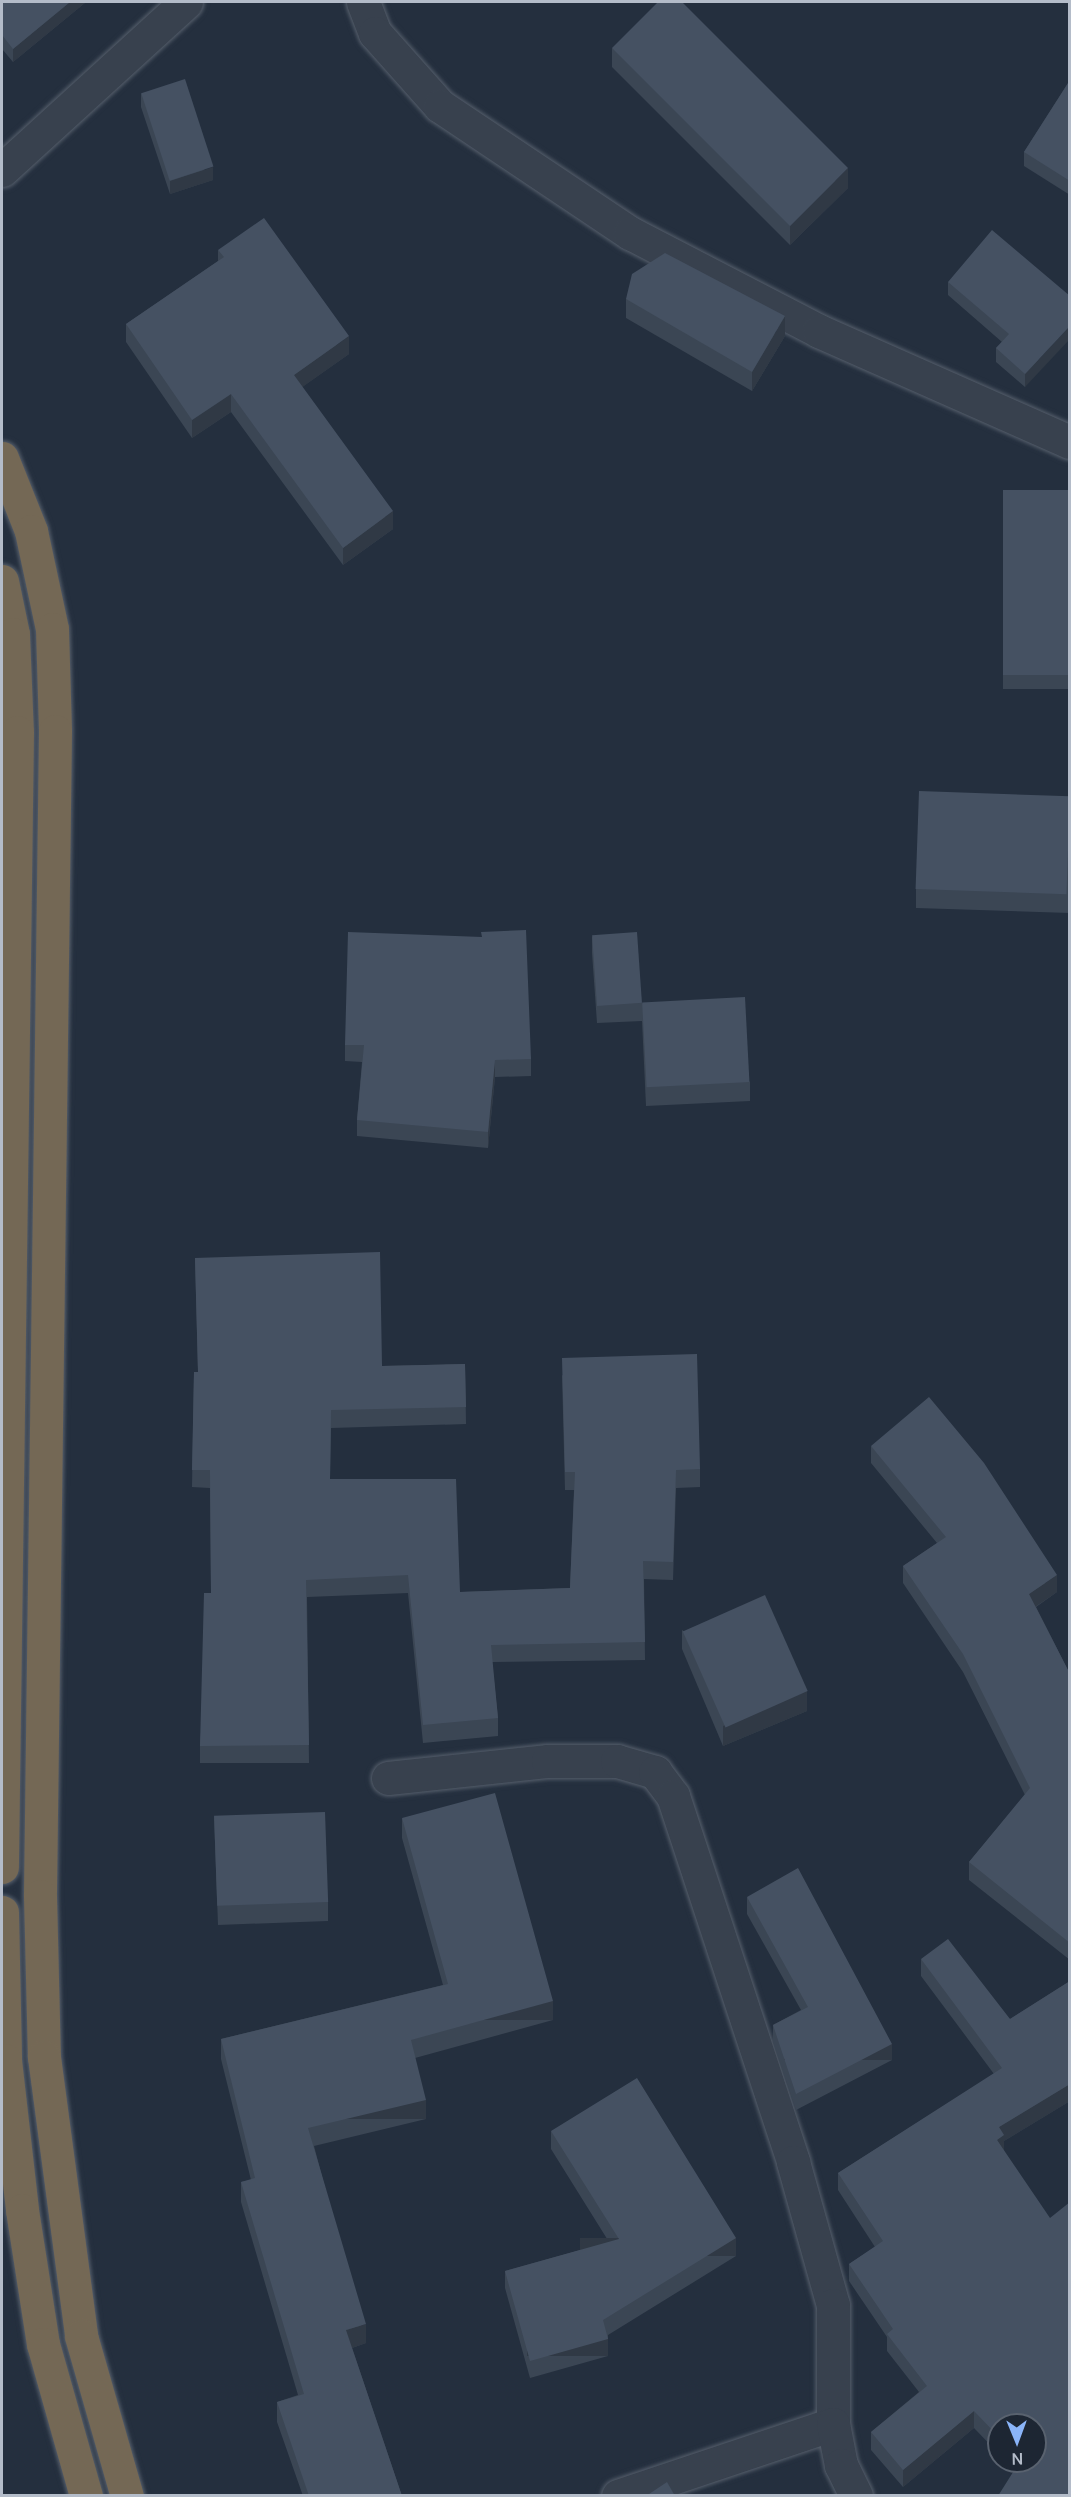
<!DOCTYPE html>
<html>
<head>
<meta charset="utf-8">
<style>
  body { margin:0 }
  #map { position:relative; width:1071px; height:2497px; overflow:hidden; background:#242f3e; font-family:Manrope,sans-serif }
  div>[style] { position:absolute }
  .roads { filter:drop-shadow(0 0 2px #565f6c) drop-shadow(0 0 2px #565f6c) }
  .minor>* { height:33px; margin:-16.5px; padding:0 16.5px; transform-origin:16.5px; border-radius:16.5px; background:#38414e }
  .highway>* { height:33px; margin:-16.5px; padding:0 16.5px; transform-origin:16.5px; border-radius:16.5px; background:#746855 }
  .wall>* { inset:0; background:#3b4654; transform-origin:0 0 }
  .shaded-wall>* { inset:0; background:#303945; transform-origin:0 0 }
  .building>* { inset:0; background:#455162; transform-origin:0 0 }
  span { translate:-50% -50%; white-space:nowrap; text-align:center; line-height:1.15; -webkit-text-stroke:6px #1d2633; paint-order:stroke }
  .frame { position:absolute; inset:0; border:3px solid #b4bcc9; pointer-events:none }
  .north { position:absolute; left:987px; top:2413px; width:60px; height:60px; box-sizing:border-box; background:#1d2633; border:2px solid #59626f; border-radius:50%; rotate:179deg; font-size:16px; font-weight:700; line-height:24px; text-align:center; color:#b4bcc9 }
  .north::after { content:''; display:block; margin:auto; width:21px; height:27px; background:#8ab4f8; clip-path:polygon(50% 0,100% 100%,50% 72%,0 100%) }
</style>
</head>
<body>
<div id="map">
  <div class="roads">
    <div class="minor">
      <i style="left:363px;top:2px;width:33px;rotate:69deg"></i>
      <i style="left:375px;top:33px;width:98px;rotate:48.3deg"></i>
      <i style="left:440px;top:106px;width:229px;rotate:33.8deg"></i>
      <i style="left:630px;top:233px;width:213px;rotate:27.4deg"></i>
      <i style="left:819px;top:331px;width:274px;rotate:23.9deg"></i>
      <i style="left:2px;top:170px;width:249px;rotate:-42.4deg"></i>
      <i style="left:388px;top:1778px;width:161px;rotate:-6.1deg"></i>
      <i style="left:548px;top:1761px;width:69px"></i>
      <i style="left:617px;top:1761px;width:40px;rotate:16deg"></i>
      <i style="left:655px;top:1772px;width:30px;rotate:53deg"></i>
      <i style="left:673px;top:1796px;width:385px;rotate:71.8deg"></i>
      <i style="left:793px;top:2162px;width:148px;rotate:74.4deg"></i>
      <i style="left:833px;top:2305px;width:119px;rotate:90deg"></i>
      <i style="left:618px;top:2496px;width:227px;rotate:-18.5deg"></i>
      <i style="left:833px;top:2424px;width:42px;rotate:79deg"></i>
      <i style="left:841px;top:2465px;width:34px;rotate:64deg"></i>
    </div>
    <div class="highway">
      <i style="left:2px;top:458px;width:79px;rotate:68.3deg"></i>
      <i style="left:31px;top:531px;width:100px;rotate:77.9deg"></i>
      <i style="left:52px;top:629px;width:102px;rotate:88.3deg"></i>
      <i style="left:55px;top:731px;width:1165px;rotate:90.74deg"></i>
      <i style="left:40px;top:1896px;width:161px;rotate:88.6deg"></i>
      <i style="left:44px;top:2057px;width:281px;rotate:82.4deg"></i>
      <i style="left:81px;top:2336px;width:166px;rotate:74deg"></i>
      <i style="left:2px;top:581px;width:54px;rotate:78.3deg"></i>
      <i style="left:13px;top:634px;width:98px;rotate:87.7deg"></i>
      <i style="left:17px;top:732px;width:1135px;rotate:90.76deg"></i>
      <i style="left:2px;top:1912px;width:148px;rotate:88.8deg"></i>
      <i style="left:5px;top:2060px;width:151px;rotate:83.5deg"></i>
      <i style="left:22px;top:2210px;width:136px;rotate:81.1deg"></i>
      <i style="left:43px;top:2344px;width:158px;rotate:74.2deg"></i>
    </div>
  </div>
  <div class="wall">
    <i style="clip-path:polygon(2px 2px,86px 2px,13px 62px,2px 49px)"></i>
    <i style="clip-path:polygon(612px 48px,848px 188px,790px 245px,612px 67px)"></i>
    <i style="clip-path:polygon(1070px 80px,1070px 195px,1024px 166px,1024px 152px)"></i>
    <i style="clip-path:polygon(141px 93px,213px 180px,170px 194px,141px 107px)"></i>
    <i style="clip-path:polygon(218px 250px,349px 354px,302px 387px,393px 529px,343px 565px,231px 412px,192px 438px,126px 342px,126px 324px,218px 261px)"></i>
    <i style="clip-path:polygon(948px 282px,1070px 296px,1025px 387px,996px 362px,996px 348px,1002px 342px,948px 295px)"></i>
    <i style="clip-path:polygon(626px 299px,785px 336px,752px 391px,626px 318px)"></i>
    <i style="left:1070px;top:490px;width:199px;height:67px;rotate:90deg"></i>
    <i style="clip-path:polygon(1070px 797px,1070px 913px,916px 908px,916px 889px)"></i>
    <i style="clip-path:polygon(592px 936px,642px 1003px,750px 1082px,750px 1101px,646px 1106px,642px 1021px,597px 1023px,592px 953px)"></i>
    <i style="clip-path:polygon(481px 937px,531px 1059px,531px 1076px,495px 1077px,488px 1148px,357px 1136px,357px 1120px,362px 1062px,345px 1061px,345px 1045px)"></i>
    <i style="clip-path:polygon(195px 1258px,382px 1366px,465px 1364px,466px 1424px,331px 1428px,330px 1479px,460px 1592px,570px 1588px,574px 1490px,565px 1490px,562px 1375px,700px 1469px,700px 1487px,676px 1488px,673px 1580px,644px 1579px,645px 1660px,492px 1662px,498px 1718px,498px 1736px,423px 1743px,408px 1593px,307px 1597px,309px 1763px,200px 1763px,200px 1746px,211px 1593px,210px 1488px,192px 1487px,194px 1372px,198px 1372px)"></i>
    <i style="clip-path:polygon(871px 1446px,1057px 1592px,1036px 1607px,1070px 1674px,1070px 1960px,969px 1880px,969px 1862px,1025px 1795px,963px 1672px,903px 1583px,903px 1566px,937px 1543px,871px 1463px)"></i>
    <i style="clip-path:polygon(682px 1630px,807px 1711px,723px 1746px,682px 1649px)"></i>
    <i style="clip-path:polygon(214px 1816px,328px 1902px,328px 1921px,218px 1925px)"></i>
    <i style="clip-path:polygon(402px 1818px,553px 2020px,415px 2058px,426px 2119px,314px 2146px,366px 2343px,352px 2348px,402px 2496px,303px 2496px,277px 2422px,277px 2402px,298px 2395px,241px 2202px,241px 2182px,251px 2180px,221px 2059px,221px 2039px,443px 1985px,402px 1838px)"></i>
    <i style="clip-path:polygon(747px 1897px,892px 2060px,796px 2110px,773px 2042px,773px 2025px,801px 2010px,747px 1914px)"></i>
    <i style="clip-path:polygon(921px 1959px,1010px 2019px,1070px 1981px,1070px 2101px,1004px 2141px,1004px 2150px,1070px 2496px,1014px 2470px,1006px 2461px,1035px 2461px,999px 2425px,999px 2454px,974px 2428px,903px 2487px,871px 2450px,871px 2432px,919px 2392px,887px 2351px,887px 2337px,849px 2281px,849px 2264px,875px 2247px,838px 2190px,838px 2173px,994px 2074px,921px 1976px)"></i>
    <i style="clip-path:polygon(551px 2131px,736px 2256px,608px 2335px,608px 2356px,530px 2378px,505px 2288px,505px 2271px,609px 2242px,551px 2149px)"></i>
  </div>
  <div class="shaded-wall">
    <i style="clip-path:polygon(70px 2px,86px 2px,13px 62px,13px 49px)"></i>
    <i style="clip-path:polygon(213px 167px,213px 180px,170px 194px,170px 181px)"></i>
    <i style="clip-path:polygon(848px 168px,848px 188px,790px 245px,790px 226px)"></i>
    <i style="clip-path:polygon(785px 316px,785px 336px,752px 391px,752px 372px)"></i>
    <i style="clip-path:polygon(1070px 326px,1070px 339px,1025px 387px,1025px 374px)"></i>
    <i style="clip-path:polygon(349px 336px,349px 354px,294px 393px,294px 375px)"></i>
    <i style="clip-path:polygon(231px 394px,231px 412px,192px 438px,192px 420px)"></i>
    <i style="clip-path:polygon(393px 511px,393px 529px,343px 565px,343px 548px)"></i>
    <i style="clip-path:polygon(495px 1060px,495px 1077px,488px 1148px,488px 1132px)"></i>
    <i style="clip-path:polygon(1057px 1575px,1057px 1592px,1029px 1611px,1029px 1594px)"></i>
    <i style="clip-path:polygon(807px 1691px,807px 1711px,723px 1746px,723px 1726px)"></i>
    <i style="left:553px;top:2001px;width:19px;height:147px;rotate:90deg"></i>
    <i style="left:892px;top:2044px;width:16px;height:108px;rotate:90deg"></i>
    <i style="clip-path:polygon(1070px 2084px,1070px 2101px,1004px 2141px,1004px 2152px,997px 2140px,999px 2127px)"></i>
    <i style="left:426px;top:2100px;width:19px;height:121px;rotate:90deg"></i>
    <i style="left:736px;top:2238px;width:18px;height:156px;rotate:90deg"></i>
    <i style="clip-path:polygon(366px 2324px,366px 2343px,346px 2350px,346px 2330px)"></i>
    <i style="left:608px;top:2339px;width:17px;height:81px;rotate:90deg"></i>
    <i style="clip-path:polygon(974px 2411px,974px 2428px,903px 2487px,903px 2470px)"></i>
  </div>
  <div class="building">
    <i style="clip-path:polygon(2px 2px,70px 2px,13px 49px,2px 35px)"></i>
    <i style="clip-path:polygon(658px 2px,682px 2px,848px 168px,790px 226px,612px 48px)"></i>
    <i style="left:185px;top:79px;width:92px;height:46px;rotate:72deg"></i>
    <i style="clip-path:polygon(1070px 80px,1070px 181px,1024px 152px)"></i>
    <i style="clip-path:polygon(264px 218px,349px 336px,294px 375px,393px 511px,343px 548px,231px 394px,192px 420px,126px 324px,224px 257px,218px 250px)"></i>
    <i style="clip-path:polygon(992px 230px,1070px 296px,1070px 326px,1025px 374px,996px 348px,1009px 334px,948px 282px)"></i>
    <i style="clip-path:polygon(665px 253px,785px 316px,752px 372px,626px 299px,632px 274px)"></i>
    <i style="left:1070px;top:490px;width:185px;height:67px;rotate:90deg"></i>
    <i style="left:919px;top:791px;width:151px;height:98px;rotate:2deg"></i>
    <i style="clip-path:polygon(526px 930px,531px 1059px,495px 1060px,488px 1132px,357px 1120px,364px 1045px,345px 1045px,348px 932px,482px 937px,481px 932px)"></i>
    <i style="left:637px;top:932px;width:71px;height:45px;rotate:86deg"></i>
    <i style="left:745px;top:997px;width:85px;height:103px;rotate:87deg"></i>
    <i style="clip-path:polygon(380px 1252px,382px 1366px,465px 1364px,466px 1407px,331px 1410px,330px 1479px,456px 1479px,460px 1592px,570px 1588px,575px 1472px,565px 1472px,562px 1358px,697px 1354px,700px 1469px,676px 1470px,673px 1562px,643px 1561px,645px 1642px,491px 1645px,498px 1718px,423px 1725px,408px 1575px,306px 1580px,309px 1745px,200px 1746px,204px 1593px,211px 1593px,210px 1470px,192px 1470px,194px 1372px,198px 1372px,195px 1258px)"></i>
    <i style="clip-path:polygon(929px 1397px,984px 1463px,1057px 1575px,1029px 1594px,1070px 1674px,1070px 1943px,969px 1862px,1030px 1788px,963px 1654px,903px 1566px,946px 1537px,871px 1446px)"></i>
    <i style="left:765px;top:1595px;width:105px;height:90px;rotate:66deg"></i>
    <i style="clip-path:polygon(495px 1793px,553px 2001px,411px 2040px,426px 2100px,308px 2128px,366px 2324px,346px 2330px,402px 2496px,309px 2496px,277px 2402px,304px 2394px,241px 2182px,255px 2178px,221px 2039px,448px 1984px,402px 1818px)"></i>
    <i style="left:325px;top:1812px;width:90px;height:111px;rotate:88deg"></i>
    <i style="clip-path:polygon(798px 1868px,892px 2044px,796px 2094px,773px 2025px,808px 2007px,747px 1897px)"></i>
    <i style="clip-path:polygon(948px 1939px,1010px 2019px,1070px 1981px,1070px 2084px,999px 2127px,1004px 2135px,997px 2140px,1050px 2218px,1070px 2202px,1070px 2496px,998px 2496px,1020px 2461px,1035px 2461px,1035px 2425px,999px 2425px,999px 2437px,974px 2411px,903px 2470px,871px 2432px,927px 2386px,887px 2334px,893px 2329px,849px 2264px,883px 2241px,838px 2173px,1002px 2068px,921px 1959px)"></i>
    <i style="clip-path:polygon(637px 2078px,736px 2238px,603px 2320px,608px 2339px,530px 2361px,505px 2271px,619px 2239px,551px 2131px)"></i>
    <i style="clip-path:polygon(667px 2482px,675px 2496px,646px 2496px)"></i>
  </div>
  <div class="frame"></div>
  <div class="north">N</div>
</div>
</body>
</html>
